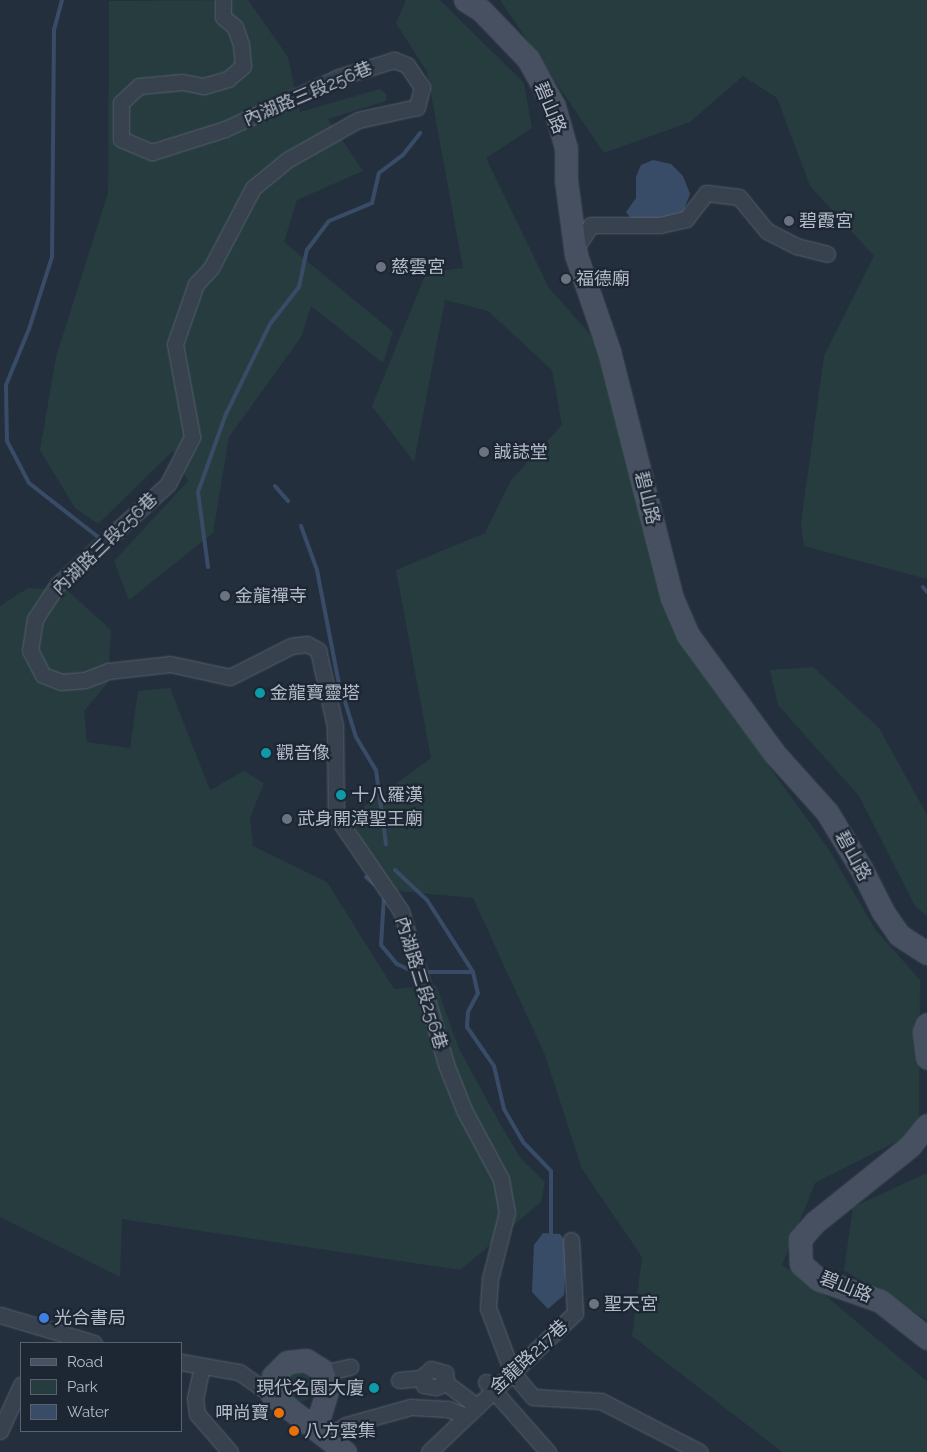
<!DOCTYPE html>
<html>
<head>
<meta charset="utf-8">
<style>
  body { margin:0 }
  #map { position:relative; width:927px; height:1452px; overflow:hidden; background:#242f3e; font-family:Raleway,"Noto Sans TC",sans-serif }
  div>[style] { position:absolute }
  .green>* { inset:0; background:#263c3f }
  .round { border-radius:50% }
  .water>* { inset:0; background:#394c67 }
  .stream>* { height:4px; margin:-2px; padding:0 2px; transform-origin:2px; border-radius:2px; background:#394c67 }
  .roads { filter:drop-shadow(0 0 1px #565f6c) drop-shadow(0 0 1px #565f6c) }
  .street>* { height:15px; margin:-7.5px; padding:0 7.5px; transform-origin:7.5px; border-radius:7.5px; background:#38414e }
  .secondary>* { height:21px; margin:-10.5px; padding:0 10.5px; transform-origin:10.5px; border-radius:10.5px; background:#465061 }
  .dots>* { width:14px; height:14px; translate:-50% -50%; box-sizing:border-box; border:2px solid #1d2633; border-radius:50% }
  span { translate:-50% -50%; white-space:nowrap; text-align:center; line-height:1.15; -webkit-text-stroke:4.5px #1d2633; paint-order:stroke }
  .street-label { font-size:18px; color:#b4bcc9 }
  .poi-label { font-size:18px; color:#b4bcc9 }
  .left { translate:0 -50%; text-align:left }
  .right { translate:-100% -50%; text-align:right }
  .legend { position:absolute; left:20px; top:1342px; width:162px; height:90px; box-sizing:border-box; background:#1d2633; border:1px solid #59626f; margin:0; padding:6px 9px; list-style:none; font-size:15px; color:#b4bcc9 }
  .legend li { display:flex; align-items:center; gap:10px; height:25px }
  .legend b { width:25px; border:1px solid #59626f }
</style>
</head>
<body>
<div id="map">
  <div class="green">
    <i style="clip-path:polygon(248px 0,288px 57px,300px 112px,380px 89px,386px 94px,386px 101px,328px 119px,363px 171px,297px 200px,284px 242px,393px 332px,383px 363px,311px 306px,301px 337px,229px 437px,213px 533px,129px 600px,114px 561px,188px 481px,173px 451px,98px 524px,75px 508px,40px 450px,56px 357px,108px 193px,109px 1px)"></i>
    <i style="clip-path:polygon(406px 0,440px 0,524px 83px,532px 128px,486px 158px,549px 288px,605px 351px,661px 599px,691px 658px,828px 848px,875px 929px,920px 980px,919px 1130px,815px 1183px,782px 1265px,820px 1291px,927px 1381px,927px 1452px,782px 1452px,632px 1336px,642px 1257px,582px 1169px,545px 1055px,473px 898px,388px 890px,350px 817px,431px 758px,396px 570px,485px 533px,511px 480px,562px 425px,552px 370px,488px 311px,445px 300px,414px 462px,372px 406px,426px 273px,463px 268px,427px 72px,396px 23px)"></i>
    <i style="clip-path:polygon(500px 0,927px 0,927px 579px,804px 546px,801px 523px,824px 356px,874px 256px,810px 186px,777px 98px,743px 76px,690px 122px,604px 153px)"></i>
    <i style="clip-path:polygon(28px 588px,67px 590px,111px 630px,108px 682px,84px 711px,87px 742px,130px 748px,138px 691px,170px 688px,210px 790px,244px 771px,264px 783px,250px 818px,253px 846px,327px 882px,394px 989px,436px 985px,459px 1049px,502px 1127px,521px 1159px,545px 1182px,541px 1202px,460px 1270px,122px 1219px,120px 1277px,0 1217px,0 606px)"></i>
    <i style="clip-path:polygon(813px 667px,879px 728px,927px 815px,927px 916px,915px 906px,859px 796px,778px 705px,770px 670px)"></i>
    <i style="clip-path:polygon(927px 1173px,927px 1320px,844px 1270px,853px 1207px)"></i>
    <i class="round" style="left:285px;top:1369px;width:32px;height:32px"></i>
  </div>
  <div class="water">
    <i style="clip-path:polygon(653px 160px,671px 164px,683px 176px,690px 194px,683px 212px,636px 225px,626px 212px,636px 198px,636px 177px,641px 165px)"></i>
    <i style="clip-path:polygon(543px 1233px,560px 1234px,567px 1243px,564px 1295px,548px 1309px,532px 1292px,534px 1245px)"></i>
  </div>
  <div class="stream">
    <i style="left:62px;top:0;width:30px;rotate:105deg"></i>
    <i style="left:54px;top:29px;width:228px;rotate:90.5deg"></i>
    <i style="left:52px;top:257px;width:76px;rotate:107.7deg"></i>
    <i style="left:29px;top:329px;width:61px;rotate:112.3deg"></i>
    <i style="left:6px;top:385px;width:56px;rotate:89deg"></i>
    <i style="left:7px;top:441px;width:47px;rotate:62.4deg"></i>
    <i style="left:29px;top:483px;width:93px;rotate:38deg"></i>
    <i style="left:275px;top:486px;width:20px;rotate:49deg"></i>
    <i style="left:301px;top:526px;width:47px;rotate:70deg"></i>
    <i style="left:317px;top:570px;width:111px;rotate:79.1deg"></i>
    <i style="left:338px;top:679px;width:61px;rotate:72.8deg"></i>
    <i style="left:356px;top:737px;width:39px;rotate:59deg"></i>
    <i style="left:376px;top:770px;width:75px;rotate:82.3deg"></i>
    <i style="left:208px;top:567px;width:76px;rotate:-97.6deg"></i>
    <i style="left:198px;top:492px;width:83px;rotate:-70.3deg"></i>
    <i style="left:226px;top:414px;width:100px;rotate:-63.9deg"></i>
    <i style="left:270px;top:324px;width:47px;rotate:-51.9deg"></i>
    <i style="left:299px;top:287px;width:38px;rotate:-78deg"></i>
    <i style="left:307px;top:250px;width:36px;rotate:-53deg"></i>
    <i style="left:329px;top:221px;width:47px;rotate:-22.7deg"></i>
    <i style="left:372px;top:203px;width:31px;rotate:-77deg"></i>
    <i style="left:379px;top:173px;width:30px;rotate:-37deg"></i>
    <i style="left:403px;top:155px;width:28px;rotate:-52deg"></i>
    <i style="left:923px;top:587px;width:6px;rotate:51deg"></i>
    <i style="left:395px;top:870px;width:44px;rotate:43.2deg"></i>
    <i style="left:427px;top:900px;width:85px;rotate:57.4deg"></i>
    <i style="left:473px;top:972px;width:22px;rotate:77deg"></i>
    <i style="left:478px;top:993px;width:21px;rotate:118deg"></i>
    <i style="left:468px;top:1012px;width:15px;rotate:94deg"></i>
    <i style="left:467px;top:1027px;width:47px;rotate:55.3deg"></i>
    <i style="left:494px;top:1066px;width:44px;rotate:76.9deg"></i>
    <i style="left:504px;top:1109px;width:39px;rotate:60deg"></i>
    <i style="left:524px;top:1143px;width:39px;rotate:46deg"></i>
    <i style="left:551px;top:1171px;width:65px;rotate:90deg"></i>
    <i style="left:366px;top:877px;width:11px;rotate:41deg"></i>
    <i style="left:384px;top:896px;width:49px;rotate:93.5deg"></i>
    <i style="left:381px;top:945px;width:25px;rotate:50deg"></i>
    <i style="left:397px;top:964px;width:19px;rotate:25deg"></i>
    <i style="left:424px;top:972px;width:49px"></i>
  </div>
  <div class="roads">
    <div class="street">
      <i style="left:223px;top:0;width:17px;rotate:90deg"></i>
      <i style="left:223px;top:17px;width:16px;rotate:40deg"></i>
      <i style="left:235px;top:27px;width:18px;rotate:71deg"></i>
      <i style="left:241px;top:44px;width:22px;rotate:85deg"></i>
      <i style="left:243px;top:66px;width:20px;rotate:139deg"></i>
      <i style="left:228px;top:79px;width:26px;rotate:164deg"></i>
      <i style="left:203px;top:86px;width:21px;rotate:-169deg"></i>
      <i style="left:182px;top:82px;width:43px;rotate:174.7deg"></i>
      <i style="left:139px;top:86px;width:25px;rotate:137deg"></i>
      <i style="left:121px;top:103px;width:36px;rotate:90deg"></i>
      <i style="left:121px;top:139px;width:34px;rotate:23deg"></i>
      <i style="left:152px;top:152px;width:77px;rotate:-17.5deg"></i>
      <i style="left:225px;top:129px;width:125px;rotate:-24.5deg"></i>
      <i style="left:339px;top:77px;width:58px;rotate:-17.2deg"></i>
      <i style="left:394px;top:60px;width:14px;rotate:21deg"></i>
      <i style="left:407px;top:65px;width:27px;rotate:56deg"></i>
      <i style="left:422px;top:87px;width:21px;rotate:104deg"></i>
      <i style="left:417px;top:107px;width:60px;rotate:167.6deg"></i>
      <i style="left:358px;top:120px;width:81px;rotate:150.6deg"></i>
      <i style="left:287px;top:160px;width:44px;rotate:140.5deg"></i>
      <i style="left:253px;top:188px;width:90px;rotate:117.7deg"></i>
      <i style="left:211px;top:268px;width:22px;rotate:133deg"></i>
      <i style="left:196px;top:284px;width:64px;rotate:109.3deg"></i>
      <i style="left:175px;top:344px;width:95px;rotate:79.6deg"></i>
      <i style="left:192px;top:437px;width:53px;rotate:117.1deg"></i>
      <i style="left:168px;top:484px;width:149px;rotate:137.7deg"></i>
      <i style="left:58px;top:584px;width:42px;rotate:123.3deg"></i>
      <i style="left:35px;top:619px;width:31px;rotate:99deg"></i>
      <i style="left:30px;top:650px;width:28px;rotate:63deg"></i>
      <i style="left:43px;top:675px;width:19px;rotate:21deg"></i>
      <i style="left:61px;top:682px;width:24px;rotate:-5deg"></i>
      <i style="left:85px;top:680px;width:25px;rotate:-21deg"></i>
      <i style="left:108px;top:671px;width:62px;rotate:-6.4deg"></i>
      <i style="left:170px;top:664px;width:61px;rotate:12.2deg"></i>
      <i style="left:230px;top:677px;width:68px;rotate:-26.9deg"></i>
      <i style="left:291px;top:646px;width:16px;rotate:-7deg"></i>
      <i style="left:307px;top:644px;width:13px;rotate:29deg"></i>
      <i style="left:318px;top:650px;width:78px;rotate:77.4deg"></i>
      <i style="left:335px;top:726px;width:90px;rotate:89.4deg"></i>
      <i style="left:336px;top:816px;width:115px;rotate:55.6deg"></i>
      <i style="left:401px;top:911px;width:163px;rotate:73.6deg"></i>
      <i style="left:447px;top:1067px;width:46px;rotate:68.4deg"></i>
      <i style="left:464px;top:1110px;width:78px;rotate:61.8deg"></i>
      <i style="left:501px;top:1179px;width:34px;rotate:80deg"></i>
      <i style="left:507px;top:1212px;width:69px;rotate:104.2deg"></i>
      <i style="left:490px;top:1279px;width:29px;rotate:94deg"></i>
      <i style="left:488px;top:1308px;width:68px;rotate:69.4deg"></i>
      <i style="left:512px;top:1372px;width:33px;rotate:50deg"></i>
      <i style="left:533px;top:1397px;width:68px;rotate:3.4deg"></i>
      <i style="left:601px;top:1401px;width:111px;rotate:27.3deg"></i>
      <i style="left:574px;top:244px;width:8px;rotate:-30deg"></i>
      <i style="left:581px;top:240px;width:18px;rotate:-56deg"></i>
      <i style="left:591px;top:225px;width:69px"></i>
      <i style="left:660px;top:225px;width:27px;rotate:-13deg"></i>
      <i style="left:686px;top:219px;width:33px;rotate:-52deg"></i>
      <i style="left:706px;top:193px;width:33px;rotate:7deg"></i>
      <i style="left:739px;top:197px;width:44px;rotate:50.5deg"></i>
      <i style="left:767px;top:231px;width:33px;rotate:27deg"></i>
      <i style="left:796px;top:246px;width:32px;rotate:14deg"></i>
      <i style="left:0;top:1315px;width:98px;rotate:16.6deg"></i>
      <i style="left:181px;top:1362px;width:59px;rotate:9.8deg"></i>
      <i style="left:239px;top:1372px;width:40px;rotate:34.9deg"></i>
      <i style="left:202px;top:1366px;width:33px;rotate:102deg"></i>
      <i style="left:195px;top:1398px;width:16px;rotate:83deg"></i>
      <i style="left:197px;top:1414px;width:50px;rotate:49deg"></i>
      <i style="left:431px;top:1369px;width:15px;rotate:16deg"></i>
      <i style="left:445px;top:1373px;width:10px;rotate:84deg"></i>
      <i style="left:446px;top:1383px;width:11px;rotate:158deg"></i>
      <i style="left:436px;top:1387px;width:12px;rotate:-171deg"></i>
      <i style="left:424px;top:1385px;width:8px;rotate:-113deg"></i>
      <i style="left:421px;top:1378px;width:13px;rotate:-42deg"></i>
      <i style="left:323px;top:1373px;width:28px;rotate:-13deg"></i>
      <i style="left:399px;top:1380px;width:22px;rotate:-5deg"></i>
      <i style="left:486px;top:1382px;width:94px;rotate:48.5deg"></i>
      <i style="left:446px;top:1383px;width:39px;rotate:37deg"></i>
      <i style="left:0;top:1431px;width:51px;rotate:-65.5deg"></i>
      <i style="left:328px;top:1436px;width:21px;rotate:-31deg"></i>
      <i style="left:346px;top:1425px;width:67px;rotate:-15.5deg"></i>
      <i style="left:411px;top:1407px;width:37px;rotate:3deg"></i>
      <i style="left:448px;top:1409px;width:19px;rotate:21deg"></i>
      <i style="left:429px;top:1452px;width:202px;rotate:-43.6deg"></i>
      <i style="left:575px;top:1313px;width:73px;rotate:-93.1deg"></i>
    </div>
    <div class="secondary">
      <i style="left:465px;top:0;width:19px;rotate:32deg"></i>
      <i style="left:481px;top:10px;width:68px;rotate:46.2deg"></i>
      <i style="left:528px;top:59px;width:54px;rotate:61deg"></i>
      <i style="left:554px;top:106px;width:44px;rotate:74.1deg"></i>
      <i style="left:566px;top:148px;width:32px;rotate:90deg"></i>
      <i style="left:566px;top:180px;width:76px;rotate:82.4deg"></i>
      <i style="left:576px;top:255px;width:102px;rotate:71deg"></i>
      <i style="left:609px;top:351px;width:255px;rotate:75.7deg"></i>
      <i style="left:672px;top:598px;width:40px;rotate:66.6deg"></i>
      <i style="left:688px;top:635px;width:146px;rotate:53.9deg"></i>
      <i style="left:774px;top:753px;width:79px;rotate:48.1deg"></i>
      <i style="left:827px;top:812px;width:68px;rotate:58.9deg"></i>
      <i style="left:862px;top:870px;width:47px;rotate:63.4deg"></i>
      <i style="left:883px;top:912px;width:28px;rotate:55deg"></i>
      <i style="left:899px;top:935px;width:33px;rotate:33deg"></i>
      <i style="left:927px;top:1024px;width:9px;rotate:111deg"></i>
      <i style="left:924px;top:1032px;width:26px;rotate:83deg"></i>
      <i style="left:927px;top:1125px;width:27px;rotate:129deg"></i>
      <i style="left:910px;top:1146px;width:122px;rotate:141.3deg"></i>
      <i style="left:815px;top:1222px;width:23px;rotate:131deg"></i>
      <i style="left:800px;top:1239px;width:25px;rotate:88deg"></i>
      <i style="left:801px;top:1264px;width:23px;rotate:41deg"></i>
      <i style="left:818px;top:1279px;width:66px;rotate:19.5deg"></i>
      <i style="left:880px;top:1301px;width:60px;rotate:38.2deg"></i>
      <i style="left:328px;top:1436px;width:18px;rotate:-124deg"></i>
      <i style="left:318px;top:1421px;width:34px;rotate:-73deg"></i>
      <i style="left:328px;top:1388px;width:19px;rotate:-108deg"></i>
      <i style="left:322px;top:1370px;width:19px;rotate:-148deg"></i>
      <i style="left:306px;top:1360px;width:19px;rotate:174deg"></i>
      <i style="left:287px;top:1362px;width:20px;rotate:135deg"></i>
      <i style="left:273px;top:1376px;width:19px;rotate:93deg"></i>
      <i style="left:272px;top:1395px;width:93px;rotate:38deg"></i>
    </div>
  </div>
  <div class="dots">
    <i style="left:789px;top:221px;background:#6b7280"></i>
    <i style="left:381px;top:267px;background:#6b7280"></i>
    <i style="left:566px;top:279px;background:#6b7280"></i>
    <i style="left:484px;top:452px;background:#6b7280"></i>
    <i style="left:225px;top:596px;background:#6b7280"></i>
    <i style="left:260px;top:693px;background:#0f9aa8"></i>
    <i style="left:266px;top:753px;background:#0f9aa8"></i>
    <i style="left:341px;top:795px;background:#0f9aa8"></i>
    <i style="left:287px;top:819px;background:#6b7280"></i>
    <i style="left:594px;top:1304px;background:#6b7280"></i>
    <i style="left:44px;top:1318px;background:#3f7fe0"></i>
    <i style="left:374px;top:1388px;background:#0f9aa8"></i>
    <i style="left:279px;top:1413px;background:#e8710a"></i>
    <i style="left:294px;top:1431px;background:#e8710a"></i>
  </div>
  <div class="street-label">
    <span style="left:308px;top:94px;rotate:-23deg">內湖路三段256巷</span>
    <span style="left:550px;top:108px;rotate:67deg">碧山路</span>
    <span style="left:647px;top:498px;rotate:76deg">碧山路</span>
    <span style="left:105px;top:544px;rotate:-44deg">內湖路三段256巷</span>
    <span style="left:853px;top:856px;rotate:61deg">碧山路</span>
    <span style="left:421px;top:983px;rotate:73deg">內湖路三段256巷</span>
    <span style="left:846px;top:1287px;rotate:22deg">碧山路</span>
    <span style="left:529px;top:1357px;rotate:-43deg">金龍路217巷</span>
  </div>
  <div class="poi-label">
    <span class="left" style="left:799px;top:221px">碧霞宮</span>
    <span class="left" style="left:391px;top:267px">慈雲宮</span>
    <span class="left" style="left:576px;top:279px">福德廟</span>
    <span class="left" style="left:494px;top:452px">誠誌堂</span>
    <span class="left" style="left:235px;top:596px">金龍禪寺</span>
    <span class="left" style="left:270px;top:693px">金龍寶靈塔</span>
    <span class="left" style="left:276px;top:753px">觀音像</span>
    <span class="left" style="left:351px;top:795px">十八羅漢</span>
    <span class="left" style="left:297px;top:819px">武身開漳聖王廟</span>
    <span class="left" style="left:604px;top:1304px">聖天宮</span>
    <span class="left" style="left:54px;top:1318px">光合書局</span>
    <span class="right" style="left:364px;top:1388px">現代名園大廈</span>
    <span class="right" style="left:269px;top:1413px">呷尚寶</span>
    <span class="left" style="left:304px;top:1431px">八方雲集</span>
  </div>
  <ul class="legend">
  <li><b style="height:6px;background:#465061"></b>Road</li>
  <li><b style="height:14px;background:#263c3f"></b>Park</li>
  <li><b style="height:14px;background:#394c67"></b>Water</li>
  </ul>
</div>
</body>
</html>
